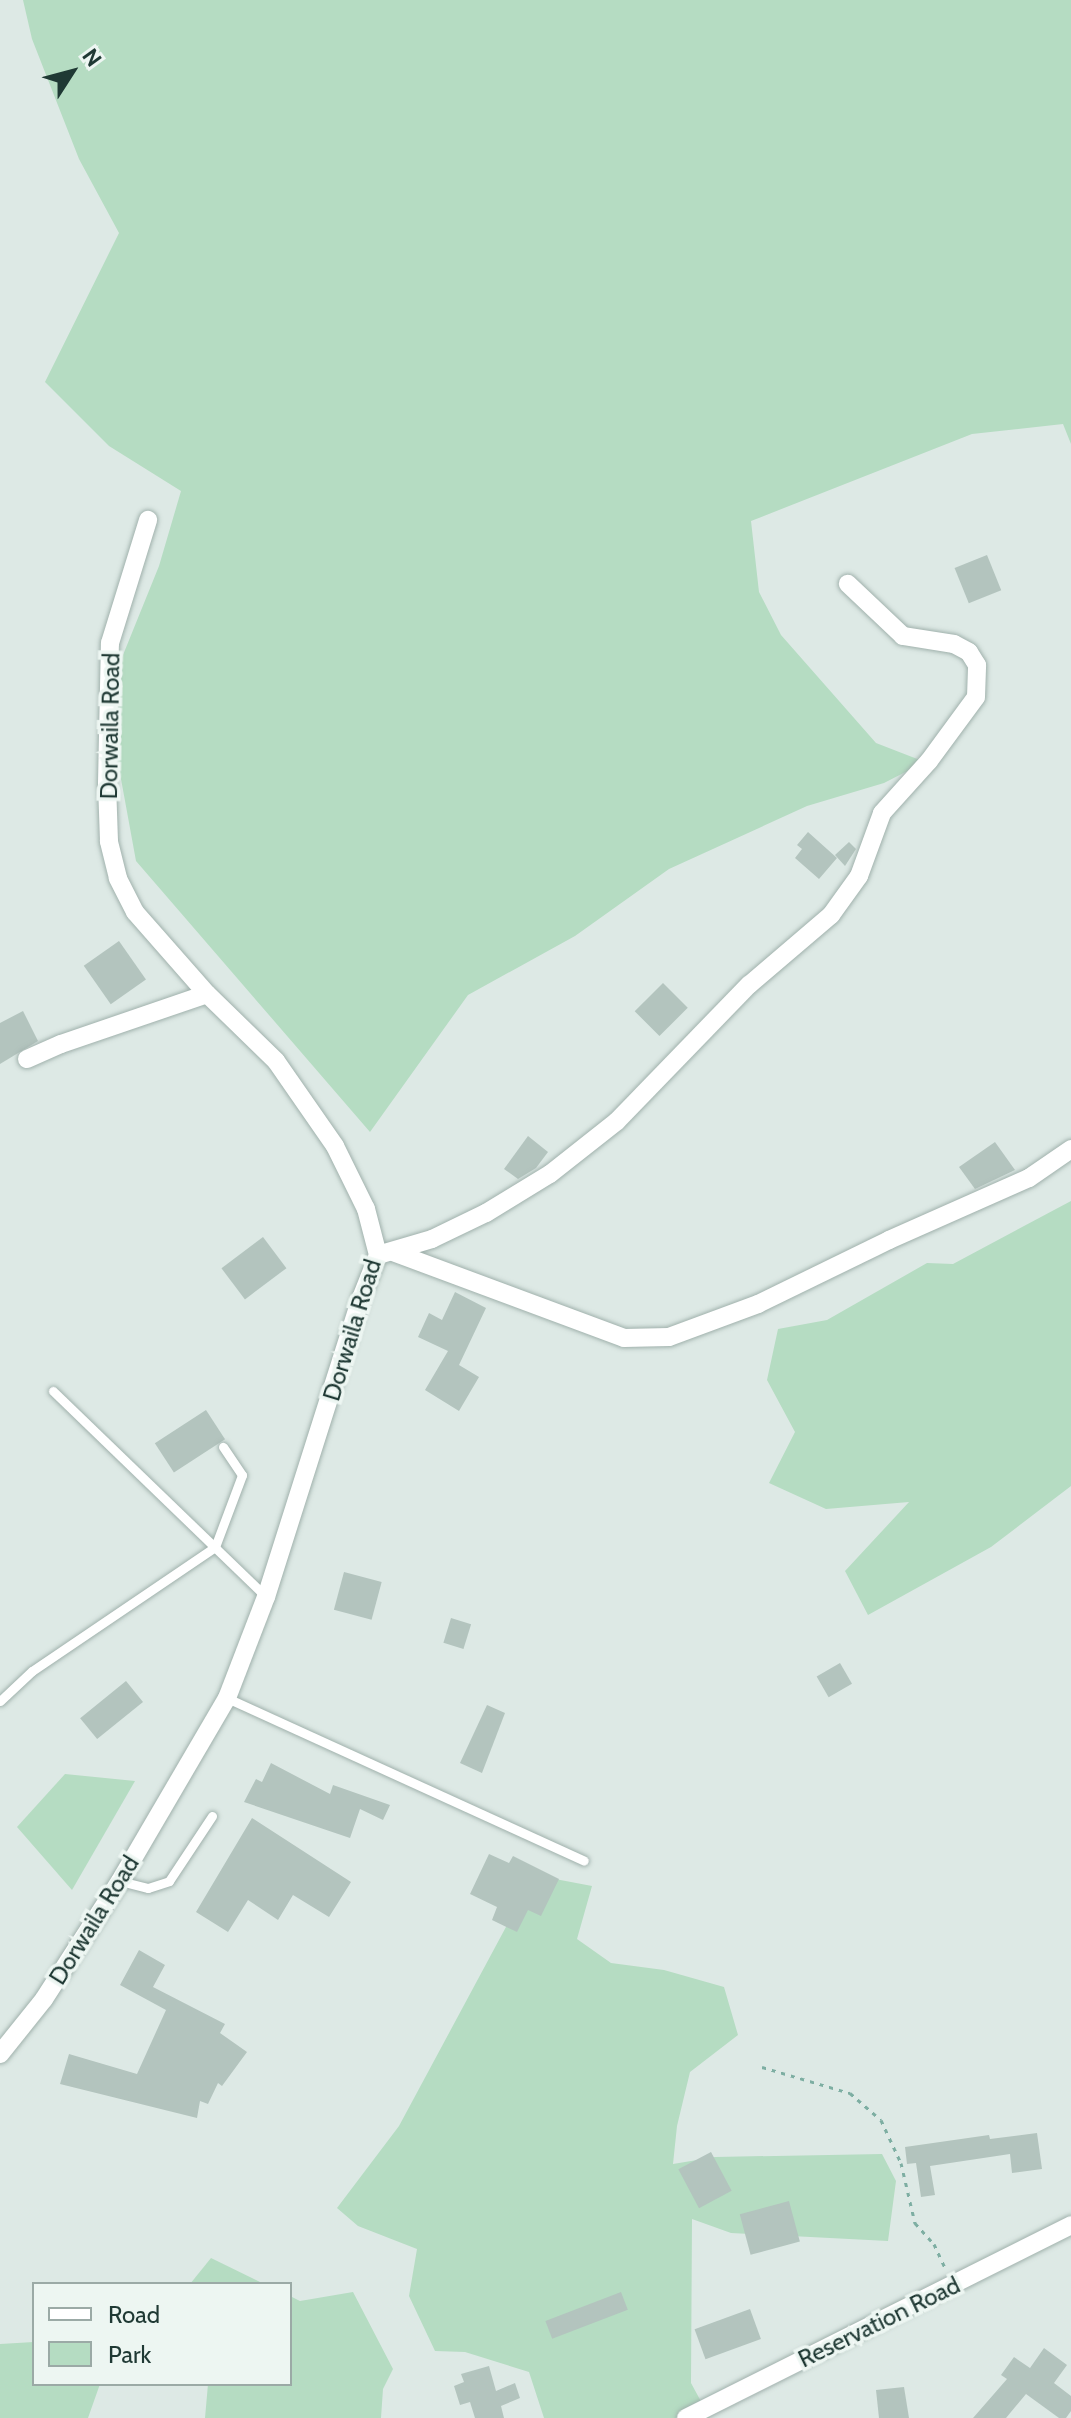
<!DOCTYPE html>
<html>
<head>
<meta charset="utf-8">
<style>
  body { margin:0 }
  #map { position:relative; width:1071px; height:2418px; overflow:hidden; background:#dde9e5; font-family:Cabin,sans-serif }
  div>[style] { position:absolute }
  .green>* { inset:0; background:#b5dcc2 }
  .building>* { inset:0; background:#b3c4be; transform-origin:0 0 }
  .path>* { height:3px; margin-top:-1.5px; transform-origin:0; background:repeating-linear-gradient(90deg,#7daea2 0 4px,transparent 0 10px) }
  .roads { filter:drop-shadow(0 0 2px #a0b1ac) drop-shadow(0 0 2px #a0b1ac) }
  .service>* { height:9px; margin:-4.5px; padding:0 4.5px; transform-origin:4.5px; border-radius:4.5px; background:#fff }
  .minor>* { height:18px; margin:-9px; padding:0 9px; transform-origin:9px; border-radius:9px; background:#fff }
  span { translate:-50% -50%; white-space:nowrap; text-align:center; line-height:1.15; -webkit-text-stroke:7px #edf6f2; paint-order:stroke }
  .street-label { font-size:24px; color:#1f3934 }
  .legend { position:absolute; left:32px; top:2282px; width:260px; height:104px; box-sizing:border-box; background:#edf6f2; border:2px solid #9baaa6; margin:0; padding:10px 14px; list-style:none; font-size:24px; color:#1f3934 }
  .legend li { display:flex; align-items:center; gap:16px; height:40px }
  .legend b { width:40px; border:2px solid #9baaa6 }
  .north { position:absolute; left:32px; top:32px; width:80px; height:80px; -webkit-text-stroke:6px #edf6f2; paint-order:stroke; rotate:54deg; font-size:22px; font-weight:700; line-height:32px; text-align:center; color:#1f3934 }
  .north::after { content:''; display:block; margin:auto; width:28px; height:36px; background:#1f3934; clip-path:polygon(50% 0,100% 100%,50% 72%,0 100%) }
</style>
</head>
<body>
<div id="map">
  <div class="green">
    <i style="clip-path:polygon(23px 0,1071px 0,1071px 444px,1063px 424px,972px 434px,751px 521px,759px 592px,781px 635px,876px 743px,925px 762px,884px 783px,807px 806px,669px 869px,575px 936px,468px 995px,370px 1132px,136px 861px,106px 697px,159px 566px,181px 491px,109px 446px,45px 382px,119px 233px,79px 159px,32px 39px)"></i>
    <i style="clip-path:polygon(1071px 1201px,1071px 1486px,991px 1547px,868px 1615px,845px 1571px,909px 1502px,826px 1509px,769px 1483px,795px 1432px,767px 1380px,778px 1329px,827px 1320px,927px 1263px,953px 1264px)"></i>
    <i style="clip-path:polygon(65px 1774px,135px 1781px,72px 1890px,17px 1827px)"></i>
    <i style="clip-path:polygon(534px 1875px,592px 1886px,577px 1939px,611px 1963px,664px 1970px,724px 1987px,738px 2035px,690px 2072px,677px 2126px,673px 2164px,715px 2157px,882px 2154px,896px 2181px,888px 2241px,731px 2233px,692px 2219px,691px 2383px,710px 2418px,544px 2418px,529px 2372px,465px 2352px,435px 2351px,409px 2296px,417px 2249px,358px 2226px,337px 2208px,399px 2126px)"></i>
    <i style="clip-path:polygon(211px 2258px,264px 2284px,190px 2284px)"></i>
    <i style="clip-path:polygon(353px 2292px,393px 2369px,383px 2389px,381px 2418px,205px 2418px,208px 2384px,290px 2384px,290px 2296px,300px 2301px)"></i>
    <i style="clip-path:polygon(34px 2342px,34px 2384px,100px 2384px,88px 2418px,0 2418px,0 2344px)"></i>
  </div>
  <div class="building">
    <i style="left:987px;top:555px;width:38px;height:35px;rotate:68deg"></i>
    <i style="clip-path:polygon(808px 832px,837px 858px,819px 879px,795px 858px,802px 849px,797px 845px)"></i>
    <i style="clip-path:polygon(849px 842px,856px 849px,845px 866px,835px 855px)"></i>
    <i style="left:119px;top:941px;width:47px;height:43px;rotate:55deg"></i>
    <i style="left:663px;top:983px;width:35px;height:40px;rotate:45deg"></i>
    <i style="clip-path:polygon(23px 1011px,38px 1041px,0 1064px,0 1023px)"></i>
    <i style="clip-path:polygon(528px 1136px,548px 1152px,536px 1168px,518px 1179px,504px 1169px)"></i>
    <i style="clip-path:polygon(995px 1142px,1015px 1170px,975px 1189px,959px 1167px)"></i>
    <i style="left:263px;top:1237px;width:39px;height:52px;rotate:53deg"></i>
    <i style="clip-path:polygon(455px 1292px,486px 1308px,459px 1365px,479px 1377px,459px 1411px,425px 1390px,448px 1351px,418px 1337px,429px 1313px,442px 1320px)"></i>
    <i style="left:206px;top:1410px;width:35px;height:61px;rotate:57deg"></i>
    <i style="left:344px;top:1572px;width:39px;height:39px;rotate:15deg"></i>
    <i style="left:451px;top:1618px;width:21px;height:26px;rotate:17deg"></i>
    <i style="left:840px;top:1663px;width:24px;height:27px;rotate:60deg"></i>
    <i style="left:126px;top:1681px;width:27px;height:59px;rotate:51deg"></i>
    <i style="clip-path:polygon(487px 1705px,505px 1713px,482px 1773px,460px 1763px)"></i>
    <i style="clip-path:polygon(271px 1763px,330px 1794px,333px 1785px,390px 1805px,383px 1820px,360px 1809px,350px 1838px,244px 1802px,256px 1779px,262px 1782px)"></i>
    <i style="clip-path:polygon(252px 1818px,351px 1882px,329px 1917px,293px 1895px,278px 1920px,248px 1900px,228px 1932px,196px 1912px)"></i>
    <i style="clip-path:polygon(489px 1854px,509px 1863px,513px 1856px,559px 1879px,541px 1916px,528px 1910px,517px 1932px,492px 1920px,497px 1907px,470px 1894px)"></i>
    <i style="clip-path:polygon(139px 1950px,165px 1965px,153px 1987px,225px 2024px,220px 2033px,247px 2052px,222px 2086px,218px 2083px,208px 2104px,200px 2101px,197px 2118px,60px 2084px,69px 2054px,137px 2074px,166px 2010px,120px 1985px)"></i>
    <i style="clip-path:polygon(1037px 2133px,1042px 2169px,1012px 2173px,1010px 2154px,930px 2166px,935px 2195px,921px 2197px,916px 2163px,907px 2164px,905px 2147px,989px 2135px,990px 2139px)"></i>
    <i style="left:711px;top:2152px;width:44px;height:37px;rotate:62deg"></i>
    <i style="left:789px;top:2201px;width:42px;height:51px;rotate:75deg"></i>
    <i style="left:621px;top:2292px;width:19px;height:81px;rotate:69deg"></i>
    <i style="left:750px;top:2309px;width:32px;height:59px;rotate:70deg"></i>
    <i style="clip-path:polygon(1044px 2348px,1067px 2365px,1054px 2383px,1071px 2396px,1071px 2411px,1066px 2418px,1059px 2418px,1026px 2394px,1006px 2418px,973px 2418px,1007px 2379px,1001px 2375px,1014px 2357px,1030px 2368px)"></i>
    <i style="clip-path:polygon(489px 2366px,496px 2391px,515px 2383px,520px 2398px,501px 2406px,504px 2418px,475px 2418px,470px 2402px,460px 2405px,454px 2386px,464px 2382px,461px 2374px)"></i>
    <i style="clip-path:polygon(904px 2387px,909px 2418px,879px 2418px,876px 2390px)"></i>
  </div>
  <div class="path">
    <i style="left:762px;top:2067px;width:92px;rotate:16.5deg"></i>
    <i style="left:850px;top:2093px;width:41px;rotate:41.1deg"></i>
    <i style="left:881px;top:2120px;width:47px;rotate:65.1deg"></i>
    <i style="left:901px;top:2163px;width:62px;rotate:76.9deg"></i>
    <i style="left:915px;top:2223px;width:28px;rotate:48deg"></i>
    <i style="left:934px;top:2244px;width:26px;rotate:65deg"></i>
  </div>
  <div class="roads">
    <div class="service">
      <i style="left:53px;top:1391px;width:296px;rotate:44deg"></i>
      <i style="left:227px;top:1698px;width:392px;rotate:24.5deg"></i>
      <i style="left:0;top:1701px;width:44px;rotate:-43.2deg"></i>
      <i style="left:32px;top:1671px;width:221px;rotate:-34.1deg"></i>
      <i style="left:215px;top:1547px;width:77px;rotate:-69.4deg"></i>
      <i style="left:242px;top:1475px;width:34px;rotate:-124deg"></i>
      <i style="left:120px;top:1881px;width:29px;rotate:14deg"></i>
      <i style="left:148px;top:1888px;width:22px;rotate:-18deg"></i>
      <i style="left:169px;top:1881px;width:78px;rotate:-56.5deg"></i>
    </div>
    <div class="minor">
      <i style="left:27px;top:1059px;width:37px;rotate:-24deg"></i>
      <i style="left:61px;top:1044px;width:154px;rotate:-18.9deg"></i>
      <i style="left:393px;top:1252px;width:246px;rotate:20.4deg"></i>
      <i style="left:624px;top:1338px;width:45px;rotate:-1.3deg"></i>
      <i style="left:669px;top:1337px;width:95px;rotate:-20.3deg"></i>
      <i style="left:758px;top:1304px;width:146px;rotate:-26deg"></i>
      <i style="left:889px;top:1240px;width:153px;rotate:-23.9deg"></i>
      <i style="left:1029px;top:1178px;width:51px;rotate:-34.6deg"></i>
      <i style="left:378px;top:1255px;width:56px;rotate:-16.5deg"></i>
      <i style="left:432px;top:1239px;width:60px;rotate:-25.7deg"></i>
      <i style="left:486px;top:1213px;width:75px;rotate:-31.4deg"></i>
      <i style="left:550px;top:1174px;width:85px;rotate:-38.3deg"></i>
      <i style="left:617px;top:1121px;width:190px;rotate:-45.9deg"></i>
      <i style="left:749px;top:985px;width:108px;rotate:-40.5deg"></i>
      <i style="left:831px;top:915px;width:48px;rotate:-54.3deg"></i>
      <i style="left:859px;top:876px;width:67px;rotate:-69.9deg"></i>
      <i style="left:882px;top:813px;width:70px;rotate:-47.9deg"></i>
      <i style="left:929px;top:761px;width:79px;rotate:-53.7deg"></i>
      <i style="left:976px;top:697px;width:32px;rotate:-88deg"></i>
      <i style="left:977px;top:665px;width:15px;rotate:-122deg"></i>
      <i style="left:969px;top:652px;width:17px;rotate:-152deg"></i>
      <i style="left:954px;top:644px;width:52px;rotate:-171.1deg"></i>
      <i style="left:903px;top:636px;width:76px;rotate:-136.6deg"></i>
      <i style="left:0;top:2054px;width:70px;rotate:-51.3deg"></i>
      <i style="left:44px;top:1999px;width:140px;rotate:-57.2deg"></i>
      <i style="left:120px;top:1881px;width:212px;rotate:-59.7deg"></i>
      <i style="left:227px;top:1698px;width:108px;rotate:-68.9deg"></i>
      <i style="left:266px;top:1597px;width:314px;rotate:-72.4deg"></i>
      <i style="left:361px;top:1298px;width:46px;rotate:-68.4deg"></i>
      <i style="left:378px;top:1255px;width:48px;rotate:-104.6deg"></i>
      <i style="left:366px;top:1209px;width:70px;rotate:-116.2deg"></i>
      <i style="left:335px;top:1146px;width:103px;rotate:-124.8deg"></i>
      <i style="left:276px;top:1061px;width:96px;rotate:-135.8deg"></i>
      <i style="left:207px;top:994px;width:109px;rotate:-131.3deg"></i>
      <i style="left:135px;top:912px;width:38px;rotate:-117deg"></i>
      <i style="left:118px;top:878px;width:38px;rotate:-104deg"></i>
      <i style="left:109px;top:841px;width:58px;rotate:-92deg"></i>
      <i style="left:107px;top:783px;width:140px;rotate:-88.8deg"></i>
      <i style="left:110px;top:643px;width:129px;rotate:-72.8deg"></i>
      <i style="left:686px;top:2418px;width:431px;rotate:-26.6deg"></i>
    </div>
  </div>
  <div class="street-label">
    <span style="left:110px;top:726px;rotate:-89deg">Dorwaila Road</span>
    <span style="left:352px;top:1330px;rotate:-73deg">Dorwaila Road</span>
    <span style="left:94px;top:1920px;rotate:-58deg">Dorwaila Road</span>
    <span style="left:879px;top:2322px;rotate:-26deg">Reservation Road</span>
  </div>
  <ul class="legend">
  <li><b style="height:10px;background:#fff"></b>Road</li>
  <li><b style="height:22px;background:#b5dcc2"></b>Park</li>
  </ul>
  <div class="north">N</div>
</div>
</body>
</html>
